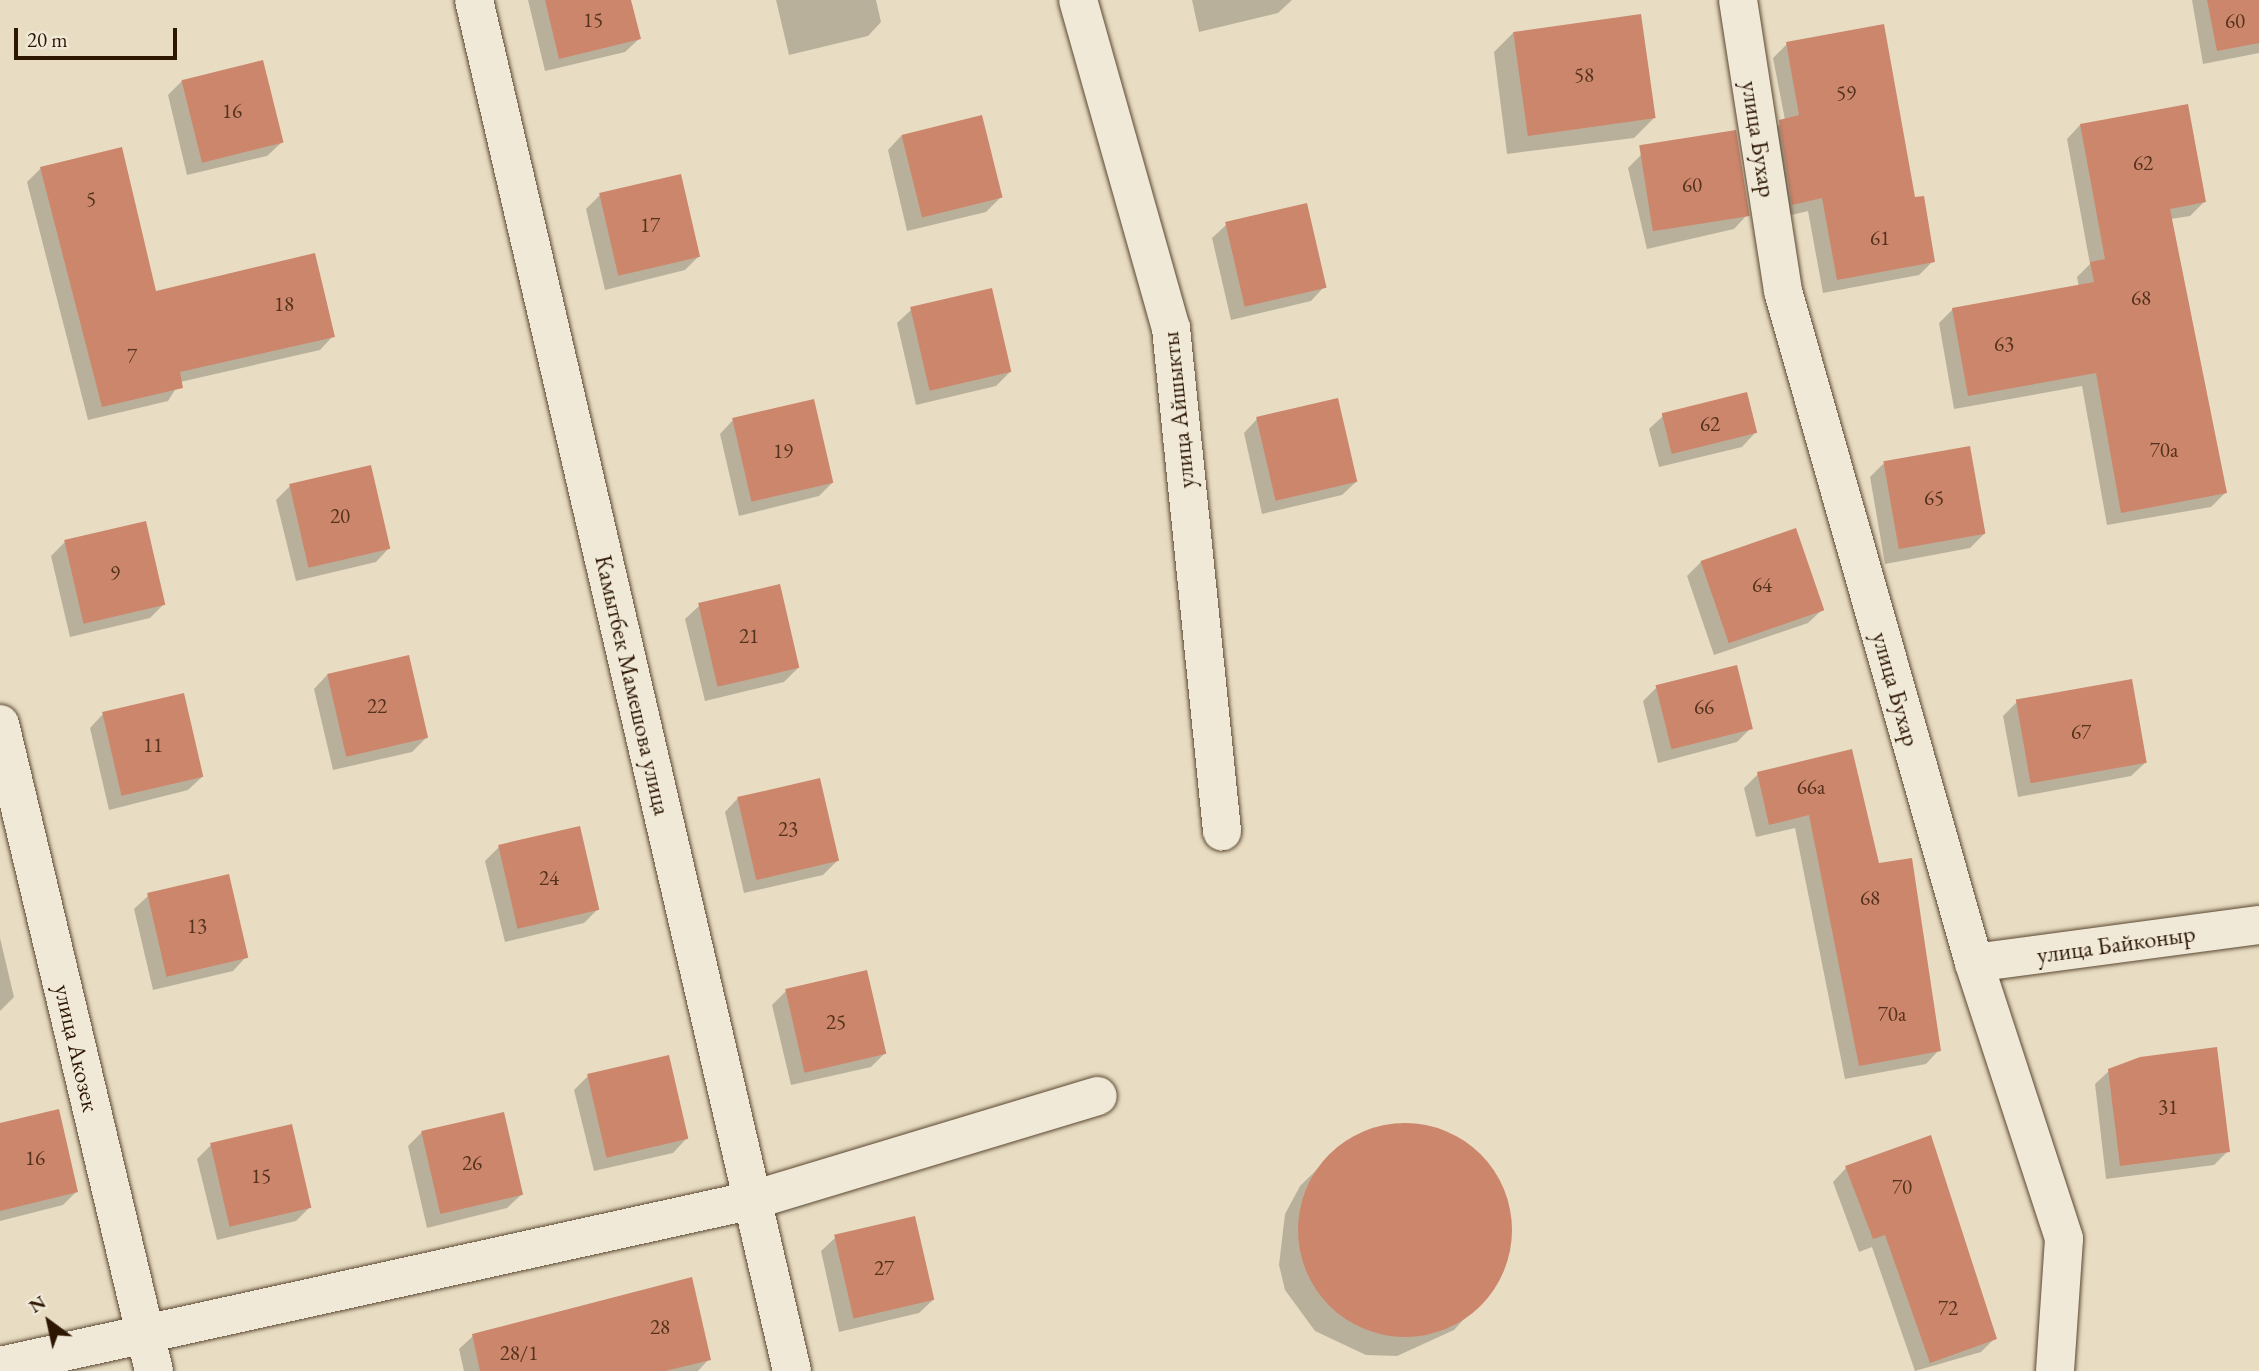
<!DOCTYPE html>
<html>
<head>
<meta charset="utf-8">
<style>
  body { margin:0 }
  #map { position:relative; width:2259px; height:1371px; overflow:hidden; background:#e8ddc3; font-family:"EB Garamond",serif }
  div>[style] { position:absolute }
  .shadow>* { inset:0; background:#0003 }
  .building>* { inset:0; background:#cc866c; transform-origin:0 0 }
  .round { border-radius:50% }
  .roads { filter:drop-shadow(0 0 2px #5c4832) drop-shadow(0 0 2px #5c4832) }
  .minor>* { height:38px; margin:-19px; padding:0 19px; transform-origin:19px; border-radius:19px; background:#f0e9d8 }
  .tertiary>* { height:38px; margin:-19px; padding:0 19px; transform-origin:19px; border-radius:19px; background:#f0e9d8 }
  span { translate:-50% -50%; white-space:nowrap; text-align:center; line-height:1.15; -webkit-text-stroke:5px #f0e9d8; paint-order:stroke }
  .number-label { font-size:21px; color:#55321c }
  .number-label span { -webkit-text-stroke-width:0 }
  .street-label { font-size:24px; color:#2d1602 }
  .north { position:absolute; left:14px; top:1287px; width:70px; height:70px; -webkit-text-stroke:5px #f0e9d8; paint-order:stroke; rotate:327deg; font-size:19px; font-weight:700; line-height:28px; text-align:center; color:#2d1602 }
  .north::after { content:''; display:block; margin:auto; width:24px; height:32px; background:#2d1602; clip-path:polygon(50% 0,100% 100%,50% 72%,0 100%) }
  .scale { position:absolute; left:14px; top:28px; width:163px; height:32px; box-sizing:border-box; border:4px solid #2d1602; border-top:0; padding-left:9px; font-size:21px; line-height:24px; white-space:nowrap; color:#2d1602; -webkit-text-stroke:5px #f0e9d8; paint-order:stroke }
</style>
</head>
<body>
<div id="map">
  <div class="shadow">
    <i style="clip-path:polygon(528px 0,630px 0,639px 39px,625px 52px,545px 71px)"></i>
    <i style="clip-path:polygon(776px 0,876px 0,881px 22px,868px 36px,789px 55px)"></i>
    <i style="clip-path:polygon(1192px 0,1292px 0,1278px 13px,1199px 32px)"></i>
    <i style="clip-path:polygon(2192px 0,2259px 0,2259px 53px,2203px 64px)"></i>
    <i style="clip-path:polygon(1514px 32px,1654px 118px,1634px 138px,1507px 154px,1494px 52px)"></i>
    <i style="clip-path:polygon(1787px 44px,1914px 199px,1933px 261px,1919px 275px,1823px 293px,1808px 211px,1779px 218px,1766px 135px,1785px 120px,1773px 58px)"></i>
    <i style="clip-path:polygon(182px 81px,281px 143px,267px 156px,187px 175px,168px 95px)"></i>
    <i style="clip-path:polygon(2080px 125px,2204px 202px,2190px 216px,2171px 219px,2225px 493px,2211px 507px,2107px 525px,2082px 386px,1954px 409px,1939px 323px,1953px 309px,2079px 287px,2077px 277px,2090px 264px,2067px 139px)"></i>
    <i style="clip-path:polygon(901px 136px,1000px 198px,986px 212px,907px 231px,888px 150px)"></i>
    <i style="clip-path:polygon(1642px 154px,1747px 215px,1734px 229px,1647px 249px,1628px 168px)"></i>
    <i style="clip-path:polygon(41px 168px,154px 293px,333px 336px,320px 350px,180px 382px,168px 401px,88px 420px,27px 182px)"></i>
    <i style="clip-path:polygon(600px 195px,698px 257px,685px 270px,605px 290px,586px 209px)"></i>
    <i style="clip-path:polygon(1226px 225px,1324px 287px,1311px 301px,1231px 320px,1212px 238px)"></i>
    <i style="clip-path:polygon(911px 310px,1010px 372px,996px 386px,916px 405px,897px 323px)"></i>
    <i style="clip-path:polygon(1663px 416px,1755px 433px,1742px 447px,1659px 467px,1649px 429px)"></i>
    <i style="clip-path:polygon(1257px 419px,1356px 482px,1342px 495px,1262px 514px,1244px 433px)"></i>
    <i style="clip-path:polygon(733px 420px,832px 483px,819px 496px,739px 516px,720px 434px)"></i>
    <i style="clip-path:polygon(1883px 464px,1984px 534px,1970px 548px,1885px 564px,1870px 477px)"></i>
    <i style="clip-path:polygon(290px 486px,389px 548px,376px 562px,296px 581px,276px 500px)"></i>
    <i style="clip-path:polygon(1795px 530px,1822px 610px,1808px 623px,1714px 655px,1687px 576px,1701px 562px)"></i>
    <i style="clip-path:polygon(65px 542px,164px 604px,150px 618px,70px 637px,51px 556px)"></i>
    <i style="clip-path:polygon(699px 606px,798px 668px,784px 682px,705px 701px,685px 619px)"></i>
    <i style="clip-path:polygon(327px 675px,426px 738px,412px 752px,333px 770px,314px 689px)"></i>
    <i style="clip-path:polygon(1657px 687px,1751px 728px,1737px 742px,1658px 763px,1643px 701px)"></i>
    <i style="clip-path:polygon(2017px 702px,2145px 763px,2131px 776px,2018px 797px,2003px 716px)"></i>
    <i style="clip-path:polygon(103px 714px,202px 777px,188px 790px,109px 810px,90px 728px)"></i>
    <i style="clip-path:polygon(1758px 774px,1878px 865px,1939px 1050px,1926px 1064px,1845px 1079px,1795px 828px,1756px 837px,1744px 788px)"></i>
    <i style="clip-path:polygon(738px 798px,837px 861px,823px 875px,744px 893px,725px 812px)"></i>
    <i style="clip-path:polygon(499px 847px,598px 909px,584px 923px,505px 942px,485px 861px)"></i>
    <i style="clip-path:polygon(148px 896px,246px 957px,233px 971px,153px 990px,134px 909px)"></i>
    <i style="clip-path:polygon(0 938px,14px 997px,0 1011px)"></i>
    <i style="clip-path:polygon(786px 991px,885px 1053px,871px 1067px,791px 1085px,772px 1005px)"></i>
    <i style="clip-path:polygon(2109px 1071px,2228px 1151px,2214px 1165px,2106px 1179px,2095px 1084px)"></i>
    <i style="clip-path:polygon(588px 1076px,686px 1139px,673px 1153px,594px 1171px,574px 1090px)"></i>
    <i style="clip-path:polygon(1405px 1124px,1465px 1143px,1504px 1193px,1507px 1256px,1495px 1285px,1454px 1330px,1397px 1356px,1366px 1355px,1315px 1331px,1285px 1290px,1279px 1265px,1285px 1214px,1300px 1186px,1344px 1143px)"></i>
    <i style="clip-path:polygon(0 1125px,76px 1192px,63px 1205px,0 1221px)"></i>
    <i style="clip-path:polygon(422px 1132px,521px 1195px,507px 1208px,427px 1228px,408px 1146px)"></i>
    <i style="clip-path:polygon(211px 1145px,310px 1207px,296px 1221px,217px 1240px,197px 1159px)"></i>
    <i style="clip-path:polygon(1846px 1168px,1995px 1338px,1981px 1352px,1915px 1371px,1872px 1247px,1859px 1252px,1833px 1182px)"></i>
    <i style="clip-path:polygon(835px 1238px,933px 1300px,919px 1313px,839px 1332px,821px 1251px)"></i>
    <i style="clip-path:polygon(473px 1336px,709px 1359px,698px 1371px,464px 1371px,459px 1349px)"></i>
  </div>
  <div class="building">
    <i style="clip-path:polygon(545px 0,631px 0,641px 39px,559px 59px)"></i>
    <i style="clip-path:polygon(2207px 0,2259px 0,2259px 43px,2217px 51px)"></i>
    <i style="left:1641px;top:14px;width:105px;height:129px;rotate:82deg"></i>
    <i style="clip-path:polygon(1884px 24px,1915px 197px,1924px 196px,1935px 262px,1837px 280px,1822px 198px,1792px 205px,1779px 120px,1799px 115px,1786px 42px)"></i>
    <i style="left:263px;top:60px;width:85px;height:84px;rotate:76deg"></i>
    <i style="clip-path:polygon(2188px 104px,2206px 202px,2170px 209px,2227px 493px,2121px 513px,2096px 373px,1968px 396px,1952px 308px,2094px 282px,2090px 262px,2105px 259px,2080px 124px)"></i>
    <i style="left:982px;top:115px;width:85px;height:83px;rotate:76deg"></i>
    <i style="left:1736px;top:130px;width:87px;height:98px;rotate:81deg"></i>
    <i style="clip-path:polygon(122px 147px,156px 291px,315px 253px,335px 337px,180px 372px,183px 388px,102px 407px,40px 167px)"></i>
    <i style="left:681px;top:174px;width:85px;height:84px;rotate:77deg"></i>
    <i style="left:1307px;top:203px;width:87px;height:84px;rotate:77deg"></i>
    <i style="left:992px;top:288px;width:86px;height:84px;rotate:77deg"></i>
    <i style="left:1747px;top:392px;width:42px;height:88px;rotate:76deg"></i>
    <i style="left:1338px;top:398px;width:86px;height:84px;rotate:77deg"></i>
    <i style="left:814px;top:399px;width:86px;height:84px;rotate:77deg"></i>
    <i style="left:1970px;top:446px;width:89px;height:88px;rotate:80deg"></i>
    <i style="left:371px;top:465px;width:86px;height:84px;rotate:77deg"></i>
    <i style="left:146px;top:521px;width:86px;height:84px;rotate:77deg"></i>
    <i style="left:1796px;top:528px;width:87px;height:101px;rotate:71deg"></i>
    <i style="left:780px;top:584px;width:86px;height:84px;rotate:77deg"></i>
    <i style="left:409px;top:655px;width:85px;height:84px;rotate:77deg"></i>
    <i style="left:1737px;top:665px;width:66px;height:84px;rotate:76deg"></i>
    <i style="left:2132px;top:679px;width:85px;height:118px;rotate:80deg"></i>
    <i style="left:184px;top:693px;width:86px;height:84px;rotate:77deg"></i>
    <i style="clip-path:polygon(1852px 749px,1879px 863px,1912px 858px,1941px 1051px,1859px 1066px,1809px 815px,1769px 825px,1757px 772px)"></i>
    <i style="left:820px;top:778px;width:85px;height:85px;rotate:77deg"></i>
    <i style="left:580px;top:826px;width:86px;height:84px;rotate:77deg"></i>
    <i style="left:229px;top:874px;width:86px;height:84px;rotate:77deg"></i>
    <i style="left:867px;top:970px;width:86px;height:84px;rotate:77deg"></i>
    <i style="clip-path:polygon(2217px 1047px,2230px 1152px,2120px 1166px,2108px 1069px,2140px 1057px)"></i>
    <i style="left:669px;top:1055px;width:86px;height:84px;rotate:77deg"></i>
    <i style="clip-path:polygon(59px 1109px,78px 1192px,0 1211px,0 1123px)"></i>
    <i style="left:504px;top:1112px;width:85px;height:85px;rotate:77deg"></i>
    <i class="round" style="left:1298px;top:1123px;width:214px;height:214px"></i>
    <i style="left:292px;top:1124px;width:86px;height:84px;rotate:77deg"></i>
    <i style="clip-path:polygon(1931px 1135px,1997px 1339px,1930px 1363px,1885px 1235px,1873px 1239px,1845px 1166px)"></i>
    <i style="left:915px;top:1216px;width:86px;height:83px;rotate:77deg"></i>
    <i style="clip-path:polygon(692px 1277px,711px 1360px,665px 1371px,480px 1371px,472px 1334px)"></i>
  </div>
  <div class="roads">
    <div class="minor">
      <i style="left:1078px;top:0;width:341px;rotate:74.2deg"></i>
      <i style="left:1171px;top:328px;width:506px;rotate:84.21deg"></i>
      <i style="left:1738px;top:0;width:294px;rotate:81.2deg"></i>
      <i style="left:1783px;top:291px;width:699px;rotate:74.13deg"></i>
      <i style="left:1974px;top:963px;width:290px;rotate:71.9deg"></i>
      <i style="left:2064px;top:1239px;width:132px;rotate:93.9deg"></i>
      <i style="left:0;top:724px;width:665px;rotate:76.61deg"></i>
      <i style="left:1974px;top:963px;width:288px;rotate:-7.6deg"></i>
      <i style="left:0;top:1366px;width:771px;rotate:-12.43deg"></i>
      <i style="left:753px;top:1200px;width:360px;rotate:-16.8deg"></i>
    </div>
    <div class="tertiary">
      <i style="left:474px;top:0;width:1407px;rotate:76.94deg"></i>
    </div>
  </div>
  <div class="number-label">
    <span style="left:593px;top:20px">15</span>
    <span style="left:2235px;top:21px">60</span>
    <span style="left:1584px;top:75px">58</span>
    <span style="left:1846px;top:93px">59</span>
    <span style="left:232px;top:111px">16</span>
    <span style="left:2143px;top:163px">62</span>
    <span style="left:1692px;top:185px">60</span>
    <span style="left:91px;top:199px">5</span>
    <span style="left:650px;top:225px">17</span>
    <span style="left:1880px;top:238px">61</span>
    <span style="left:2141px;top:298px">68</span>
    <span style="left:284px;top:304px">18</span>
    <span style="left:2004px;top:344px">63</span>
    <span style="left:132px;top:356px">7</span>
    <span style="left:1710px;top:424px">62</span>
    <span style="left:2164px;top:450px">70а</span>
    <span style="left:783px;top:451px">19</span>
    <span style="left:1934px;top:498px">65</span>
    <span style="left:340px;top:516px">20</span>
    <span style="left:115px;top:573px">9</span>
    <span style="left:1762px;top:585px">64</span>
    <span style="left:749px;top:636px">21</span>
    <span style="left:377px;top:706px">22</span>
    <span style="left:1704px;top:707px">66</span>
    <span style="left:2081px;top:732px">67</span>
    <span style="left:153px;top:745px">11</span>
    <span style="left:1811px;top:787px">66а</span>
    <span style="left:788px;top:829px">23</span>
    <span style="left:549px;top:878px">24</span>
    <span style="left:1870px;top:898px">68</span>
    <span style="left:197px;top:926px">13</span>
    <span style="left:1892px;top:1014px">70а</span>
    <span style="left:836px;top:1022px">25</span>
    <span style="left:2168px;top:1107px">31</span>
    <span style="left:35px;top:1158px">16</span>
    <span style="left:472px;top:1163px">26</span>
    <span style="left:261px;top:1176px">15</span>
    <span style="left:1902px;top:1187px">70</span>
    <span style="left:884px;top:1268px">27</span>
    <span style="left:1948px;top:1308px">72</span>
    <span style="left:660px;top:1327px">28</span>
    <span style="left:519px;top:1353px">28/1</span>
  </div>
  <div class="street-label">
    <span style="left:1759px;top:139px;rotate:81deg">улица Бухар</span>
    <span style="left:1178px;top:410px;rotate:-96deg">улица Айшыкты</span>
    <span style="left:633px;top:685px;rotate:77deg">Камытбек Мамешова улица</span>
    <span style="left:1896px;top:689px;rotate:74deg">улица Бухар</span>
    <span style="left:2116px;top:944px;rotate:-8deg">улица Байконыр</span>
    <span style="left:77px;top:1048px;rotate:77deg">улица Акозек</span>
  </div>
  <div class="north">N</div>
  <div class="scale">20 m</div>
</div>
</body>
</html>
